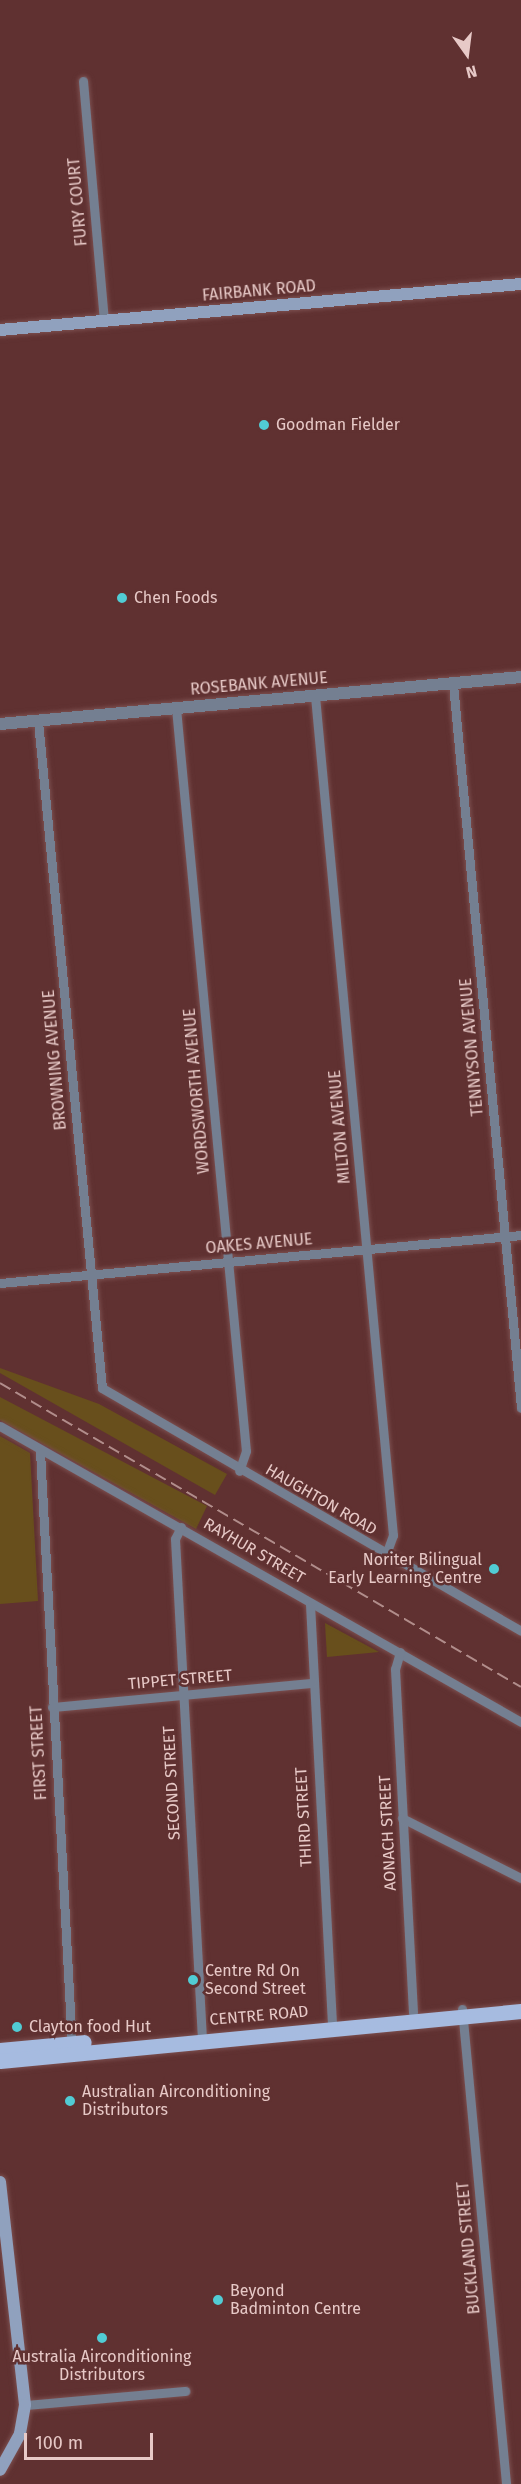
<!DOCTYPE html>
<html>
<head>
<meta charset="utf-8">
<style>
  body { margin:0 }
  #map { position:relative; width:521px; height:2484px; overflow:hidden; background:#603131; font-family:"Fira Sans",sans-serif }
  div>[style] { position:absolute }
  .green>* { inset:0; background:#684f1c }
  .roads { filter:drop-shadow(0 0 2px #7b4f4f) drop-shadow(0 0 2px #7b4f4f) }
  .minor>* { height:9px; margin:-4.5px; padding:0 4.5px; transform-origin:4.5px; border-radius:4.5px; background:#747f91 }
  .tertiary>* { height:12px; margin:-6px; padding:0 6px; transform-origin:6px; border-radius:6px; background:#747f91 }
  .secondary>* { height:12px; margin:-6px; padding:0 6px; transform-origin:6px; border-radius:6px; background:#90a1be }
  .primary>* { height:15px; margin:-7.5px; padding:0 7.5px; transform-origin:7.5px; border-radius:7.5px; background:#a6bbe0 }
  .rail>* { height:2px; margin-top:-1px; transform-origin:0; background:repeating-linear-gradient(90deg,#b18d8b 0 12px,transparent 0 18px) }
  .dots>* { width:16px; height:16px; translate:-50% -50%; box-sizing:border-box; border:3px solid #603131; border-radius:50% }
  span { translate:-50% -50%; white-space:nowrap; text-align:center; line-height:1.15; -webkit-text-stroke:5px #603131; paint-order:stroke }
  .street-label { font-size:16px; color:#e7c9c7 }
  .poi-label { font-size:16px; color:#e7c9c7 }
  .left { translate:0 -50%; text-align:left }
  .right { translate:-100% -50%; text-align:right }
  .north { position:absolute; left:437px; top:24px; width:60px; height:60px; -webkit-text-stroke:4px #603131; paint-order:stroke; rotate:166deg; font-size:16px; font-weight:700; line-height:24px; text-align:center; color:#e7c9c7 }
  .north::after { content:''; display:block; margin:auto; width:21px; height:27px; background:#e7c9c7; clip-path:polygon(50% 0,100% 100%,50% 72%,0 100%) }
  .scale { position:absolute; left:24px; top:2433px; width:129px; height:27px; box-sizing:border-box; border:3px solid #e7c9c7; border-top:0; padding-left:8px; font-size:18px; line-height:21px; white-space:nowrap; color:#e7c9c7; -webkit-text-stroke:4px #603131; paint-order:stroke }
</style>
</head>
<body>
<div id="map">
  <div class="green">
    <i style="clip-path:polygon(0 1368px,99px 1404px,227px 1474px,215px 1495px,0 1373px)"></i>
    <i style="clip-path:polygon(0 1397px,207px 1506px,196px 1529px,0 1420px)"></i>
    <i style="clip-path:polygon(0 1436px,30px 1453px,38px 1601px,0 1604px)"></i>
    <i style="clip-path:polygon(325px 1623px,379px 1652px,327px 1657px)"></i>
  </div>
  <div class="roads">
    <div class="minor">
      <i style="left:83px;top:81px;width:241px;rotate:85deg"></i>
      <i style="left:453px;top:684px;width:727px;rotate:84.63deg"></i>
      <i style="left:315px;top:696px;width:843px;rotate:84.69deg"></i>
      <i style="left:393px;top:1535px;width:20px;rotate:110deg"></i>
      <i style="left:176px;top:708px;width:746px;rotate:84.62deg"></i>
      <i style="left:246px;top:1451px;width:21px;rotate:109deg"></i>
      <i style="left:38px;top:721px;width:670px;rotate:84.52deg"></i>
      <i style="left:102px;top:1388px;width:484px;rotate:30.1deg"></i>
      <i style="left:0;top:1283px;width:523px;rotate:-5.26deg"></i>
      <i style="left:0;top:1426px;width:599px;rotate:29.6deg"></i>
      <i style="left:40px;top:1451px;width:597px;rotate:86.93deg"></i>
      <i style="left:181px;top:1527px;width:13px;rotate:117deg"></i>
      <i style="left:175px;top:1539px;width:501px;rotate:86.91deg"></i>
      <i style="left:310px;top:1604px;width:425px;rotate:87deg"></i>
      <i style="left:400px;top:1652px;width:18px;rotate:106deg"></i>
      <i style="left:395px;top:1669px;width:344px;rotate:87deg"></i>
      <i style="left:52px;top:1707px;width:261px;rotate:-5.3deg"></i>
      <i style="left:402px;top:1818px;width:133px;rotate:26.8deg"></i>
      <i style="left:462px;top:2009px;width:477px;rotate:84.7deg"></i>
      <i style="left:25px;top:2405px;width:161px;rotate:-5deg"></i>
    </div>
    <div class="tertiary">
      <i style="left:0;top:724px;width:523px;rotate:-5.15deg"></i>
    </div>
    <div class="secondary">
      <i style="left:0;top:330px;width:523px;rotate:-5.05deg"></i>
      <i style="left:0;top:2182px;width:224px;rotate:83.6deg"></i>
      <i style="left:25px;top:2405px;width:29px;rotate:100deg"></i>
      <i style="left:20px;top:2434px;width:41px;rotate:119.1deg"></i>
    </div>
    <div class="primary">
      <i style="left:0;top:2050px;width:84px;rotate:-5.4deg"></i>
      <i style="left:0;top:2061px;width:523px;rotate:-5.48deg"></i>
    </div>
  </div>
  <div class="rail">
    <i style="left:0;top:1383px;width:603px;rotate:30.26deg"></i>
  </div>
  <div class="dots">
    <i style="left:264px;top:425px;background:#51ccd4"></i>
    <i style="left:122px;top:598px;background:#51ccd4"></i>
    <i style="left:494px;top:1569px;background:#51ccd4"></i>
    <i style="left:193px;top:1980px;background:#51ccd4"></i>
    <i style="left:17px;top:2027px;background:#51ccd4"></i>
    <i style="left:70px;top:2101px;background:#51ccd4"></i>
    <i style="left:218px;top:2300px;background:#51ccd4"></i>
    <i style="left:102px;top:2338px;background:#51ccd4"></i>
  </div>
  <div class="street-label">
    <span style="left:78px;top:202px;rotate:-95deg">FURY COURT</span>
    <span style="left:259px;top:291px;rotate:-5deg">FAIRBANK ROAD</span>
    <span style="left:259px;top:684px;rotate:-5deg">ROSEBANK AVENUE</span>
    <span style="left:472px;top:1047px;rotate:-95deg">TENNYSON AVENUE</span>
    <span style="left:55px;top:1060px;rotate:-95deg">BROWNING AVENUE</span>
    <span style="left:197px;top:1091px;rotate:-95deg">WORDSWORTH AVENUE</span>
    <span style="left:340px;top:1127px;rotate:-95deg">MILTON AVENUE</span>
    <span style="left:259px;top:1244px;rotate:-5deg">OAKES AVENUE</span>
    <span style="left:321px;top:1500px;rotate:30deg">HAUGHTON ROAD</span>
    <span style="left:254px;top:1551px;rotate:30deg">RAYHUR STREET</span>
    <span style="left:180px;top:1680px;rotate:-5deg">TIPPET STREET</span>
    <span style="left:39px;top:1753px;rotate:-93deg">FIRST STREET</span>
    <span style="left:172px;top:1783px;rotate:-93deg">SECOND STREET</span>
    <span style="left:304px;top:1817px;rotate:-93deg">THIRD STREET</span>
    <span style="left:388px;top:1833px;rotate:-93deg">AONACH STREET</span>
    <span style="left:259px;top:2016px;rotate:-5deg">CENTRE ROAD</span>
    <span style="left:469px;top:2248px;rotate:-95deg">BUCKLAND STREET</span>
  </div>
  <div class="poi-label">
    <span class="left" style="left:276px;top:425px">Goodman Fielder</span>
    <span class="left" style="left:134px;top:598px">Chen Foods</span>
    <span class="right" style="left:482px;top:1569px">Noriter Bilingual<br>Early Learning Centre</span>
    <span class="left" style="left:205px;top:1980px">Centre Rd On<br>Second Street</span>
    <span class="left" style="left:29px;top:2027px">Clayton food Hut</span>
    <span class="left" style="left:82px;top:2101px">Australian Airconditioning<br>Distributors</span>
    <span class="left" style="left:230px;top:2300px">Beyond<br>Badminton Centre</span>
    <span style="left:102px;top:2366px">Australia Airconditioning<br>Distributors</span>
  </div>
  <div class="north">N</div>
  <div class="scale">100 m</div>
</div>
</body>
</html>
